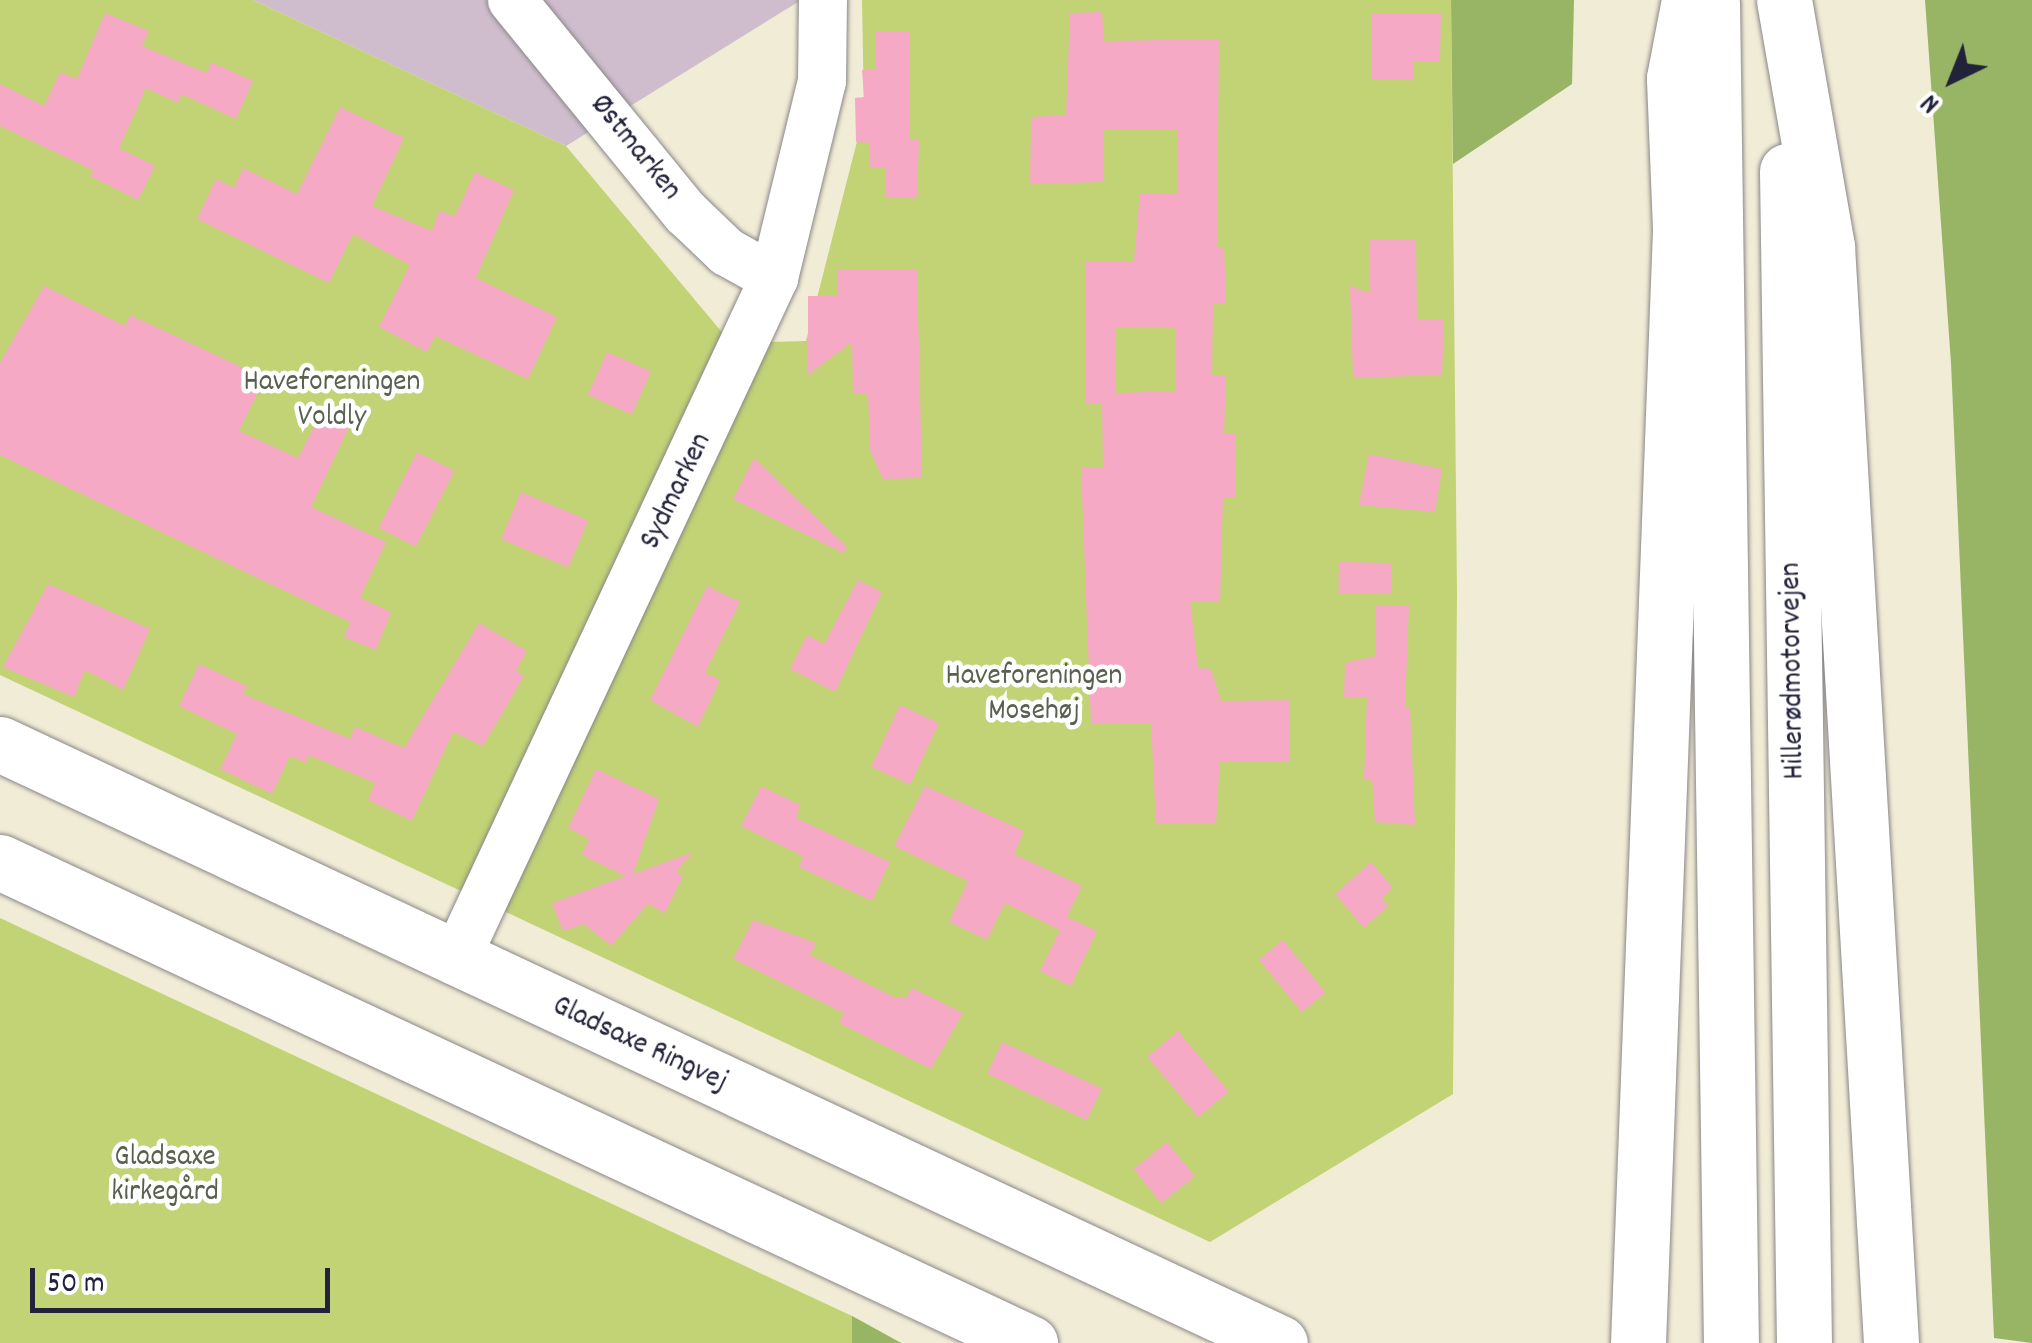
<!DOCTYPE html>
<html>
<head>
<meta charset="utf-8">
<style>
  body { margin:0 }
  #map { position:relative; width:2032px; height:1343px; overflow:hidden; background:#f1ecd6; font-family:Dekko,sans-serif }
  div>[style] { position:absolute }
  .industrial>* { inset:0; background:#cfbdce }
  .green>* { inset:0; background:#c1d375 }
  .forest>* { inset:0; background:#98b566 }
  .building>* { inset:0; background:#f5a9c4; transform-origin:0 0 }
  .roads { filter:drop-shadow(0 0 2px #8a8788) drop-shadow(0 0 2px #8a8788) }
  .street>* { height:48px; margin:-24px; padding:0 24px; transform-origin:24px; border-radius:24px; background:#fff }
  .primary>* { height:55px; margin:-27.5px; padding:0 27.5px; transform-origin:27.5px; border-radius:27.5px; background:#fff }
  .highway>* { height:55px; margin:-27.5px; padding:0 27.5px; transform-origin:27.5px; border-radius:27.5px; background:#fff }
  span { translate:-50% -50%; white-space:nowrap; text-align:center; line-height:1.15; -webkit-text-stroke:9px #fff; paint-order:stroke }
  .street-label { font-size:30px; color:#22223b }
  .park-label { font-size:30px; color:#5a604f }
  .north { position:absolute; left:1902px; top:30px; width:100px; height:100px; -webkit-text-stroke:8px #fff; paint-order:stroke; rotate:223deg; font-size:28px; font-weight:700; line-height:40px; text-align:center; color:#22223b }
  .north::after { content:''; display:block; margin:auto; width:35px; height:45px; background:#22223b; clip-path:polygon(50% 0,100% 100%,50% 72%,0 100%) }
  .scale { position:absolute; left:30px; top:1268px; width:300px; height:45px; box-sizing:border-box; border:5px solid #22223b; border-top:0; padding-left:12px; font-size:30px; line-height:35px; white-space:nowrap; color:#22223b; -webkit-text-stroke:8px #fff; paint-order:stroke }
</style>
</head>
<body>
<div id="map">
  <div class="industrial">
    <i style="clip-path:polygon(253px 0,798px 0,798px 2px,566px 146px)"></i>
  </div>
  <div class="green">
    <i style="clip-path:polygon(0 0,253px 0,566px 146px,731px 343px,806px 341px,864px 114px,862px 0,1451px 0,1457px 593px,1453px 1094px,1210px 1242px,0 675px)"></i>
    <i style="clip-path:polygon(0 918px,852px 1316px,901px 1343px,0 1343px)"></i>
  </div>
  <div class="forest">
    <i style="clip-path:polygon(1451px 0,1574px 0,1572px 84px,1453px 164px)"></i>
    <i style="clip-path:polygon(1925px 0,2032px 0,2032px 1343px,1994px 1338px,1951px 363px)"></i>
    <i style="clip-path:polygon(852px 1316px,901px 1343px,852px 1343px)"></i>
  </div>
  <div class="building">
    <i style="clip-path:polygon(evenodd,1102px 12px,1104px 41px,1219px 39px,1217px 247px,1224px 247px,1226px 304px,1213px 304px,1212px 375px,1226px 376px,1224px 433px,1236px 433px,1236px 498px,1223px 498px,1220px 602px,1190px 601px,1198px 668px,1211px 669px,1221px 701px,1290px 700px,1289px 762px,1220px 761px,1216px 824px,1156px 824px,1151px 723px,1091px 724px,1081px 468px,1103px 467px,1102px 404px,1085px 404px,1085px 262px,1134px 261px,1140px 193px,1177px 193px,1177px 130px,1103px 130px,1104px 182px,1030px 184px,1031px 117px,1066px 115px,1070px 13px,1102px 12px,1115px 327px,1176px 328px,1175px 391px,1116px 393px,1115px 327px)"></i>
    <i style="clip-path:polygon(105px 13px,149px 31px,142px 46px,207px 73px,211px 62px,253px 81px,236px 119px,181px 94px,178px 103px,146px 88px,119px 148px,155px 166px,138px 200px,90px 176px,93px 170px,0 126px,0 84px,44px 106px,60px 72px,77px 79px)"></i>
    <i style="clip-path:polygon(1441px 13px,1440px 62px,1414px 61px,1414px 79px,1372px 80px,1372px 14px)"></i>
    <i style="clip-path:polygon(876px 32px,909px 32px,909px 139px,919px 140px,917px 198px,886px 197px,886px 168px,870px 168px,870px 143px,856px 142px,855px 98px,864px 97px,862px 70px,876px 69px)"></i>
    <i style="clip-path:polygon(340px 107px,404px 138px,372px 206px,432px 231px,439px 211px,455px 216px,475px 172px,514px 190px,476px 278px,557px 317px,528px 379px,435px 336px,427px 352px,379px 327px,410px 265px,353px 234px,329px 283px,197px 219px,216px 179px,234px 188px,243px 168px,297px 194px)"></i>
    <i style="clip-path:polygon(1369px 239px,1416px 239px,1417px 320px,1444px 320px,1442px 375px,1353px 378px,1350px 286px,1369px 293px)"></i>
    <i style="clip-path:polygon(838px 270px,917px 270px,922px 478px,883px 479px,870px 450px,868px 394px,853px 394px,852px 342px,808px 375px,808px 296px,838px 296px)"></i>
    <i style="clip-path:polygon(44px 286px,125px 326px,130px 315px,265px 378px,239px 431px,298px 458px,323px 410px,351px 423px,311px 507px,386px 542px,362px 593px,362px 599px,391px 612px,376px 650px,344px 637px,350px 622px,0 455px,0 363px)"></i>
    <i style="left:607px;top:352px;width:48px;height:47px;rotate:24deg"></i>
    <i style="left:417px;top:452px;width:42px;height:85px;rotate:27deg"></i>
    <i style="clip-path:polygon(1369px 454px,1442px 469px,1435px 512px,1359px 505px)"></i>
    <i style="clip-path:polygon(754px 458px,847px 547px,843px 553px,733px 499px)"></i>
    <i style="left:521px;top:492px;width:73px;height:51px;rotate:23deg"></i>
    <i style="left:1339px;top:562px;width:53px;height:31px;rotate:1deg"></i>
    <i style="clip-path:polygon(858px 580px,882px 592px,835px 692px,790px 669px,807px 635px,824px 644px)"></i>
    <i style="clip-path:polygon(48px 584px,150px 629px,123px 690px,85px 670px,74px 697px,3px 667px)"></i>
    <i style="clip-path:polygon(707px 586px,740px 602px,705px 673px,720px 680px,698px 727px,650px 700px)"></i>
    <i style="clip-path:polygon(1375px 605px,1409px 605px,1405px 708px,1410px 708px,1415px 825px,1375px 822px,1372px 779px,1364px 780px,1367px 698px,1344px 697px,1345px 663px,1375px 656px)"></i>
    <i style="clip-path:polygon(479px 623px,527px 651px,516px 671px,524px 676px,483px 746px,453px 732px,412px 821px,368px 800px,375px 783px,309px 755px,306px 763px,290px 756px,272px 794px,220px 769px,237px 734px,179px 706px,199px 664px,247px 686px,243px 694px,350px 739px,355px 727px,404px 748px)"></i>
    <i style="left:900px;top:705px;width:43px;height:68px;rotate:25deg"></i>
    <i style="clip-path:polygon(596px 769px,659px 799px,633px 874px,693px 852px,676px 872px,683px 876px,665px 913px,648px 904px,611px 946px,584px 924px,563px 931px,552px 903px,625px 876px,582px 855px,589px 839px,568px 828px)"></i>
    <i style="clip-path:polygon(761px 786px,800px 805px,796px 818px,890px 862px,872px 901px,799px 867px,803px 856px,741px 826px)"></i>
    <i style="clip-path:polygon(925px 786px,1024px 831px,1014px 854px,1082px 886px,1067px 917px,1097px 931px,1071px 986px,1040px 971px,1060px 930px,1005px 903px,987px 940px,949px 922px,968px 881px,894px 846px)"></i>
    <i style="clip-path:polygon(1371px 862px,1393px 888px,1382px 898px,1388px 906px,1364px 928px,1335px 894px)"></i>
    <i style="clip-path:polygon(753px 920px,816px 943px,810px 955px,894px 997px,906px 998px,912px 988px,963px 1013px,931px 1069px,839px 1023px,844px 1013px,733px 959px)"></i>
    <i style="left:1283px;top:940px;width:68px;height:31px;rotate:51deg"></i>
    <i style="left:1178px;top:1031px;width:79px;height:40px;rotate:50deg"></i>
    <i style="left:1002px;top:1042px;width:110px;height:35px;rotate:25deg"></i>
    <i style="left:1167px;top:1142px;width:44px;height:43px;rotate:51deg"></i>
  </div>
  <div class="roads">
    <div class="street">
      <i style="left:512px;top:0;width:275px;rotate:50.8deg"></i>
      <i style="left:686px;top:213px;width:57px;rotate:43.6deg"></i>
      <i style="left:727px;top:252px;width:54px;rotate:29deg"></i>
      <i style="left:455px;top:961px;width:754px;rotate:-64.96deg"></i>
      <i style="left:774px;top:278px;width:203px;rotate:-76.3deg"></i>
      <i style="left:822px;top:81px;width:81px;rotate:-89.3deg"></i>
    </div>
    <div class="primary">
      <i style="left:0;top:744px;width:1413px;rotate:25.08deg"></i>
      <i style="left:0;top:862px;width:1137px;rotate:25.03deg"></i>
    </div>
    <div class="highway">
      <i style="left:1784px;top:0;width:250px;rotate:80.1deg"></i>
      <i style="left:1827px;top:246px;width:1099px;rotate:86.66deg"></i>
      <i style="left:1712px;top:3px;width:1340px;rotate:89.19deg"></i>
      <i style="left:1787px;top:171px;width:1172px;rotate:89.17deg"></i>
      <i style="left:1638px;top:1343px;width:1115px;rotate:-87.84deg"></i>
      <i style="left:1680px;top:229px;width:151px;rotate:-92.3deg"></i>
      <i style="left:1674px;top:78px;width:79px;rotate:-79.1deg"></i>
    </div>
  </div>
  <div class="street-label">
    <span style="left:634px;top:149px;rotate:51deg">Østmarken</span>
    <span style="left:678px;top:492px;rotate:-64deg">Sydmarken</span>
    <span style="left:1795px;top:671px;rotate:-91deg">Hillerødmotorvejen</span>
    <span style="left:639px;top:1046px;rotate:25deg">Gladsaxe Ringvej</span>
  </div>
  <div class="park-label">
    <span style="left:332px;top:401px">Haveforeningen<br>Voldly</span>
    <span style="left:1034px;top:695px">Haveforeningen<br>Mosehøj</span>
    <span style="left:165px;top:1176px">Gladsaxe<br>kirkegård</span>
  </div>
  <div class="north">N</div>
  <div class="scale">50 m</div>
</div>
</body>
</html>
